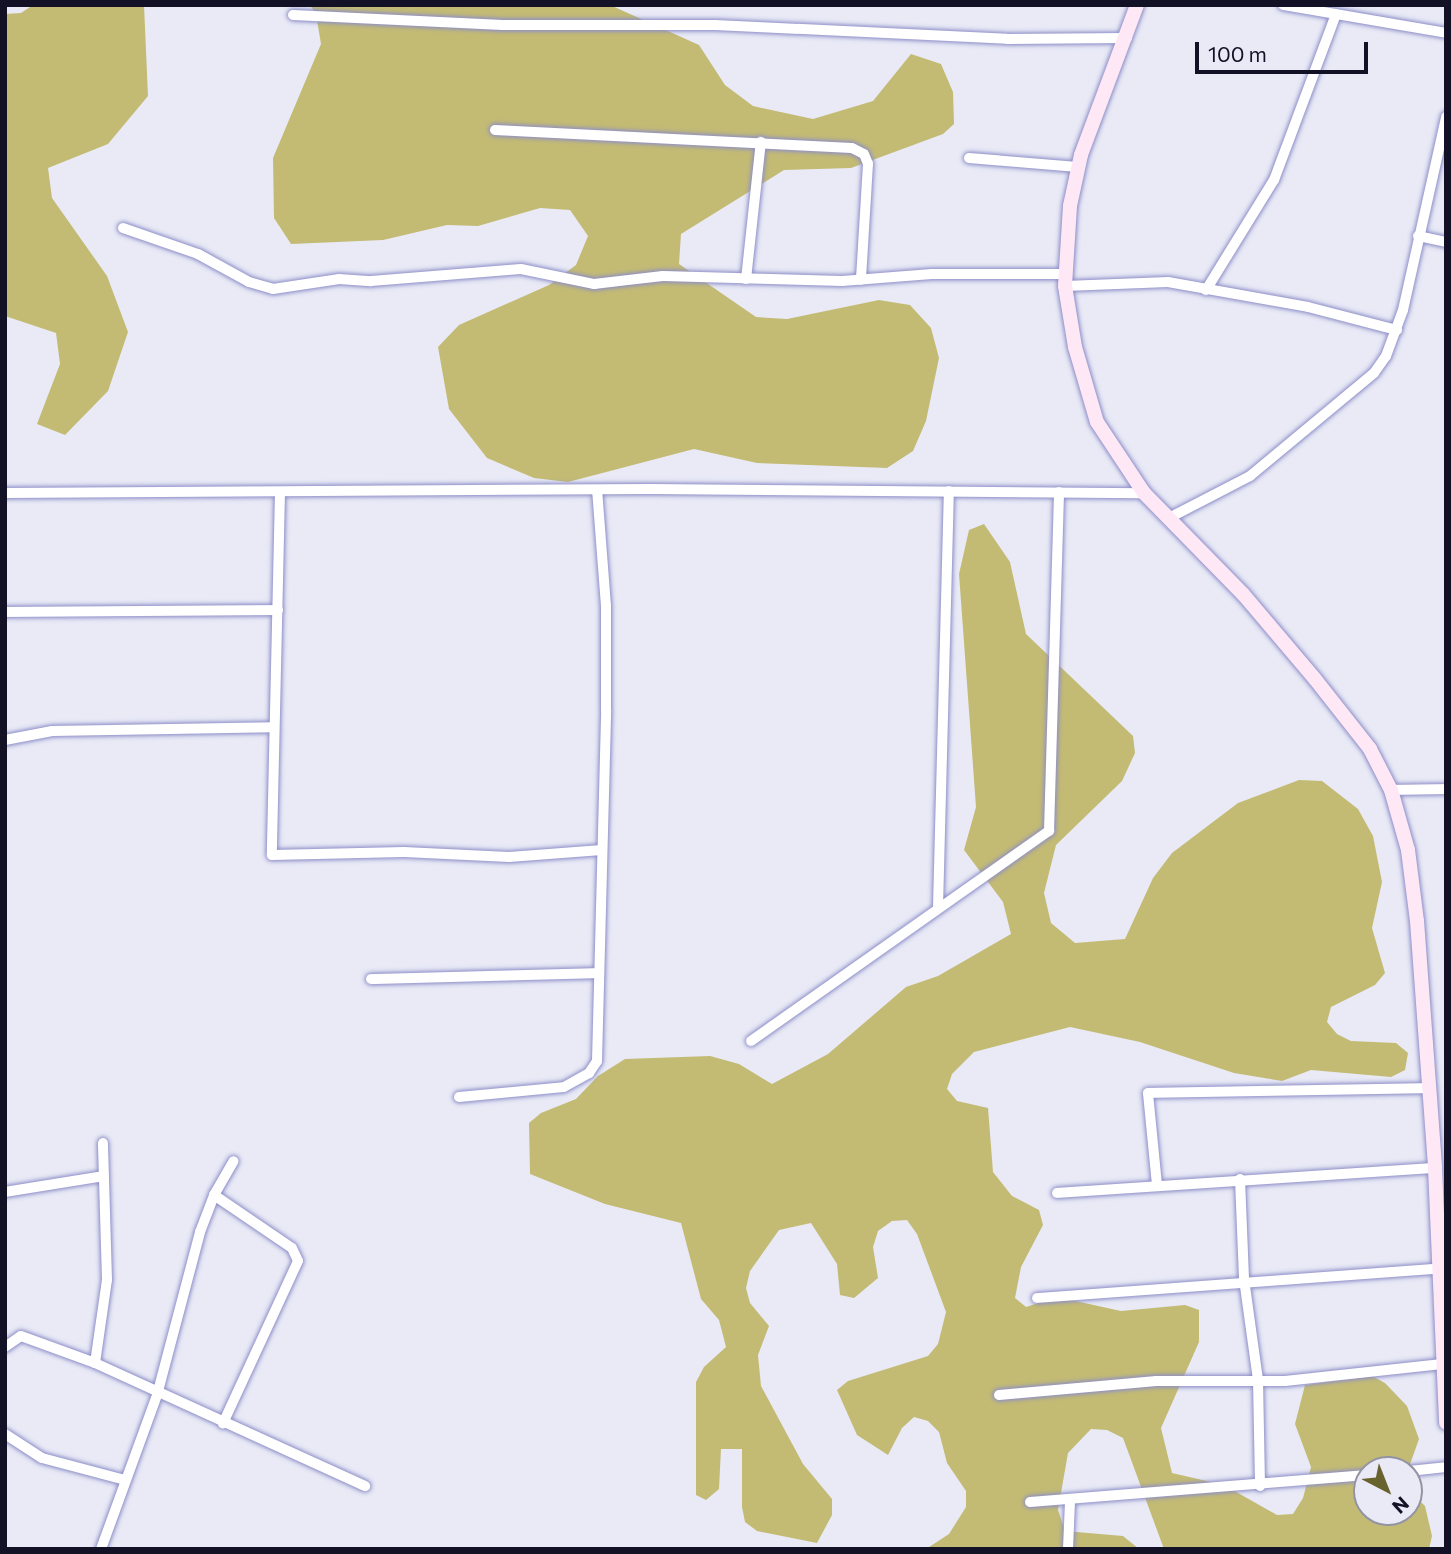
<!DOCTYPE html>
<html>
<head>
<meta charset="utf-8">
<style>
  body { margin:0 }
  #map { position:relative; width:1451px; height:1554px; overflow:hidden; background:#e9eaf6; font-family:Commissioner,sans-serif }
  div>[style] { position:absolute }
  .green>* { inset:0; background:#c3bb74 }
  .roads { filter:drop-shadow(0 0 2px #8d8ec8) drop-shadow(0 0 2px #8d8ec8) }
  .minor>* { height:10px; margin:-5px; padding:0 5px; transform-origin:5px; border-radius:5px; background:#fff }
  .secondary>* { height:14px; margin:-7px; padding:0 7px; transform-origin:7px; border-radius:7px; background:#fee8f6 }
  span { translate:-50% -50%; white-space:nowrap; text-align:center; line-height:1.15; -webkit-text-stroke:5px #e9eaf6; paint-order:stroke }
  .frame { position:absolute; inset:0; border:7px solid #121126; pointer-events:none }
  .north { position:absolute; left:1353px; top:1456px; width:70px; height:70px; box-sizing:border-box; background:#e9eaf6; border:2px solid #9393a3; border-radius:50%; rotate:138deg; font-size:19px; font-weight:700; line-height:28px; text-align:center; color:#121126 }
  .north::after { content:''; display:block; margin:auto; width:24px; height:32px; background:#68622f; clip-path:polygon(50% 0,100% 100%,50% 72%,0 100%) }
  .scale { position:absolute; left:1195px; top:42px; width:173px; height:32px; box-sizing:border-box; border:4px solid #121126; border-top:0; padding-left:9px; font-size:21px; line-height:24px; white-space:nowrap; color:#121126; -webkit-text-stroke:5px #e9eaf6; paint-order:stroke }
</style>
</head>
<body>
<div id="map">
  <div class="green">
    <i style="clip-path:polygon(33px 5px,144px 5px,148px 96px,108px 144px,48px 168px,52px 198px,107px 276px,128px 332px,108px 391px,65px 435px,37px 424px,60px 364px,56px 333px,5px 316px,5px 14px,21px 13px)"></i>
    <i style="clip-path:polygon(310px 5px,610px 5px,699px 45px,725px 85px,753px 106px,813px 119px,873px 101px,911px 54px,941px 64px,953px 92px,954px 124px,943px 134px,851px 168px,784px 170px,681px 234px,679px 264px,756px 317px,787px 319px,879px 300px,910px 305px,931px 328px,939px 358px,926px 421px,913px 451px,887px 468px,757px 463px,694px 449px,568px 482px,534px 478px,487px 458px,449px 409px,438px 347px,459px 325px,549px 285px,576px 265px,588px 236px,570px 210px,540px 208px,478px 226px,447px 225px,383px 240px,291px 244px,274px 218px,273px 158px,321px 44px,316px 14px)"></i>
    <i style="clip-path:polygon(984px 524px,1010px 562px,1026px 634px,1133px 736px,1135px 753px,1122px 781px,1056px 845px,1044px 893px,1051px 923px,1075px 943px,1125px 939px,1153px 878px,1172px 853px,1238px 803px,1299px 780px,1322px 781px,1358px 809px,1373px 836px,1382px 882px,1372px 928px,1385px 973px,1375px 985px,1331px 1007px,1327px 1022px,1337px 1034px,1351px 1041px,1396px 1043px,1408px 1053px,1405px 1070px,1391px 1077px,1311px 1070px,1282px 1081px,1234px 1073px,1140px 1042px,1070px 1027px,974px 1052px,952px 1074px,947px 1089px,957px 1101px,988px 1108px,993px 1172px,1012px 1196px,1039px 1210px,1043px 1225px,1021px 1267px,1015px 1298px,1026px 1307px,1057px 1297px,1121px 1311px,1185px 1305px,1199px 1310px,1199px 1342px,1161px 1428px,1172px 1473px,1224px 1485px,1277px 1515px,1293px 1514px,1303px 1498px,1311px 1467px,1295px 1424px,1305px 1385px,1372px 1376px,1385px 1383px,1407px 1406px,1419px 1439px,1408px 1470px,1367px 1470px,1367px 1512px,1409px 1512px,1409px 1490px,1425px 1506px,1432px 1536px,1429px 1549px,1164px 1549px,1123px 1438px,1107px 1430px,1091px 1429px,1068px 1453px,1058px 1510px,1065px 1531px,1123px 1536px,1139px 1549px,926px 1549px,949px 1534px,966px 1507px,966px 1491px,947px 1463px,939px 1432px,928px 1421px,914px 1417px,902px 1428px,888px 1455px,857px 1435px,837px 1390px,848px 1381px,928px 1356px,938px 1344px,946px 1312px,917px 1234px,907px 1220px,892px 1221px,878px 1231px,873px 1247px,878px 1278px,854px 1298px,840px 1295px,837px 1264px,811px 1223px,779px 1230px,750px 1271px,746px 1288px,750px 1303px,769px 1326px,758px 1355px,761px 1386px,803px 1464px,832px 1499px,832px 1515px,817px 1543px,757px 1531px,745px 1522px,742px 1507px,742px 1449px,721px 1449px,719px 1489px,706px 1500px,696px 1495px,696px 1382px,704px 1367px,726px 1347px,719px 1320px,701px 1299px,681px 1223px,605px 1204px,530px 1174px,529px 1123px,541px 1113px,576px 1099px,598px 1076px,625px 1059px,710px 1056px,739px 1064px,772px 1084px,828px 1054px,906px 987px,938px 976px,1011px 934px,1003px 902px,964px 850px,976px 807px,959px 574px,969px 530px)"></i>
  </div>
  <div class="roads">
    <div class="minor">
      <i style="left:1283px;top:5px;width:165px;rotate:9.7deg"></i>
      <i style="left:293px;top:15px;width:210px;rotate:2.7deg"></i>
      <i style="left:503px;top:25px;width:212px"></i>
      <i style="left:715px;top:25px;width:292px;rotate:2.7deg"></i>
      <i style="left:1007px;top:39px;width:120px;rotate:-0.5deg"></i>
      <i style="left:495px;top:130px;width:357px;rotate:2.9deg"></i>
      <i style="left:852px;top:148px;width:13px;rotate:27deg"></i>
      <i style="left:864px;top:154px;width:11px;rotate:68deg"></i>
      <i style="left:868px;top:164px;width:116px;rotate:93.5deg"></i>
      <i style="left:969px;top:158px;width:109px;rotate:4.7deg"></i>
      <i style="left:123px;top:228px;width:79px;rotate:19.1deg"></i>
      <i style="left:198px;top:254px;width:58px;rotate:28.8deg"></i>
      <i style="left:249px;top:282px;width:25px;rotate:16deg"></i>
      <i style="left:273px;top:289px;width:67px;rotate:-8.6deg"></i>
      <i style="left:339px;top:279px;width:32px;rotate:4deg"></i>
      <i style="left:371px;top:281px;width:150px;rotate:-4.6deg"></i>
      <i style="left:521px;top:269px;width:75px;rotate:11.6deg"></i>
      <i style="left:594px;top:284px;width:69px;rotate:-6.6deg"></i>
      <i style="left:663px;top:276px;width:179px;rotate:1.6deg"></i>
      <i style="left:842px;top:281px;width:90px;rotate:-4.4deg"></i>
      <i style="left:932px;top:274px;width:134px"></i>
      <i style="left:1418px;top:236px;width:29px;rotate:12deg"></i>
      <i style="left:746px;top:279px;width:138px;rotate:-83.8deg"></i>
      <i style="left:1065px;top:286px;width:103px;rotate:-2.2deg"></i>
      <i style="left:1168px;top:282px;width:142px;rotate:10.1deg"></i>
      <i style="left:1308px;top:307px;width:92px;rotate:14.5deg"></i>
      <i style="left:1206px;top:290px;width:129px;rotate:-58.3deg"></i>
      <i style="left:1274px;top:180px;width:177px;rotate:-69.5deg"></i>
      <i style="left:280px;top:492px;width:363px;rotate:91.3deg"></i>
      <i style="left:272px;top:855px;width:132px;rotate:-1.3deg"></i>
      <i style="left:404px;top:852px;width:105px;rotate:2.7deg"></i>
      <i style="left:509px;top:857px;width:93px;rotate:-4.3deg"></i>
      <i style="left:5px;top:493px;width:645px;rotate:-0.36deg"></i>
      <i style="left:650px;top:489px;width:494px;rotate:0.5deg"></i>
      <i style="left:1169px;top:518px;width:91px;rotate:-27.4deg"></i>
      <i style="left:1250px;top:476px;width:161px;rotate:-39.7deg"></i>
      <i style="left:1374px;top:373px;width:21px;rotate:-55deg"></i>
      <i style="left:1386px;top:356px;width:49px;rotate:-69.7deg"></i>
      <i style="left:1403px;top:310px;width:198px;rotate:-77.4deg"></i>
      <i style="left:5px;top:612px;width:273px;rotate:-0.4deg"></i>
      <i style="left:5px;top:740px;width:48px;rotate:-10.8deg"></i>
      <i style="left:52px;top:731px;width:221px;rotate:-1deg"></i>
      <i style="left:1391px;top:790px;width:55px;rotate:-1deg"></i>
      <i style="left:938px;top:907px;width:416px;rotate:-88.5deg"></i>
      <i style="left:371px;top:979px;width:226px;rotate:-1.5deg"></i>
      <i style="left:751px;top:1041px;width:365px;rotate:-35.2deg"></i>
      <i style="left:1049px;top:831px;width:339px;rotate:-88.3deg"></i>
      <i style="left:459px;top:1097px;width:105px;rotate:-5.4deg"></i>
      <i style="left:564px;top:1087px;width:29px;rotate:-29deg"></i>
      <i style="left:589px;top:1073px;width:14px;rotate:-56deg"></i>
      <i style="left:597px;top:1061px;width:351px;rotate:-88.5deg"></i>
      <i style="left:606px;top:710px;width:104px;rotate:-90deg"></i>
      <i style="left:606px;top:606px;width:116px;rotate:-94.4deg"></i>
      <i style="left:1240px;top:1179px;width:100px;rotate:87.7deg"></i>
      <i style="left:1244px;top:1279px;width:102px;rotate:82.1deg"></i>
      <i style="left:1258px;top:1380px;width:106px;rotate:88.9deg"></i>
      <i style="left:1157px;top:1185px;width:92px;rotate:-95.6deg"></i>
      <i style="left:1148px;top:1093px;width:282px;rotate:-1deg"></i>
      <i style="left:5px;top:1192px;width:100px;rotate:-9.2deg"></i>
      <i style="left:1057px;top:1193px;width:379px;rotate:-3.8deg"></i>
      <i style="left:214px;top:1195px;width:94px;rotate:34.2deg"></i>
      <i style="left:292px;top:1248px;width:14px;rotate:65deg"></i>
      <i style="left:298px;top:1261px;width:179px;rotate:114.8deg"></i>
      <i style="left:1037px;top:1298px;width:409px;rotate:-4.2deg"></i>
      <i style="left:5px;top:1347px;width:19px;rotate:-35deg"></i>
      <i style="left:21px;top:1336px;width:79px;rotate:20deg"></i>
      <i style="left:95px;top:1363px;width:297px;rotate:24.5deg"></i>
      <i style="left:95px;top:1363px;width:84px;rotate:-81.8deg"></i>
      <i style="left:107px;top:1280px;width:137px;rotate:-91.7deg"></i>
      <i style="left:999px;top:1395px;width:158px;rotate:-5.1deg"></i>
      <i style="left:1156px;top:1381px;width:129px"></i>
      <i style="left:1285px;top:1381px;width:158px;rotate:-6.2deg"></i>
      <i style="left:5px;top:1434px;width:44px;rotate:33deg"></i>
      <i style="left:42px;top:1458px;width:86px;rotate:14.8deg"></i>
      <i style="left:1409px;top:1471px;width:37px;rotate:-6deg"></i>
      <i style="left:1030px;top:1502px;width:338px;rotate:-4.6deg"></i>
      <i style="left:101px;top:1549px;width:164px;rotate:-70deg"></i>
      <i style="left:157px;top:1395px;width:169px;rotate:-75.2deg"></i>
      <i style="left:200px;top:1232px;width:40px;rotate:-69deg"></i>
      <i style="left:214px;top:1195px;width:39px;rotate:-60deg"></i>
      <i style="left:1068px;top:1549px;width:47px;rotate:-87.6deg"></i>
    </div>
    <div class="secondary">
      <i style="left:1137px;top:5px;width:160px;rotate:110.5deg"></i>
      <i style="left:1081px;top:155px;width:52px;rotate:102.2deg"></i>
      <i style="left:1070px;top:206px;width:80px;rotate:93.6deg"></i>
      <i style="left:1065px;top:286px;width:62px;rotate:80.7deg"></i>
      <i style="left:1075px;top:347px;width:78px;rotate:73.7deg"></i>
      <i style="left:1097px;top:422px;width:85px;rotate:56.5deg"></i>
      <i style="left:1144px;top:493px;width:141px;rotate:45.6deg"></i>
      <i style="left:1243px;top:594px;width:111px;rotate:49.7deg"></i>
      <i style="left:1315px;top:679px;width:89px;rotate:51.8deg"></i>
      <i style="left:1370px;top:749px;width:46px;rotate:62.9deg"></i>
      <i style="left:1391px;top:790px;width:62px;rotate:74.2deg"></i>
      <i style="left:1408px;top:850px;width:72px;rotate:82.8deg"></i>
      <i style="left:1417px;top:921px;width:248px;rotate:85.8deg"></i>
      <i style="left:1435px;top:1168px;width:255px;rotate:87.5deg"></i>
    </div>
  </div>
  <div class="frame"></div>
  <div class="north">N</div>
  <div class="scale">100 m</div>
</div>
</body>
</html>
